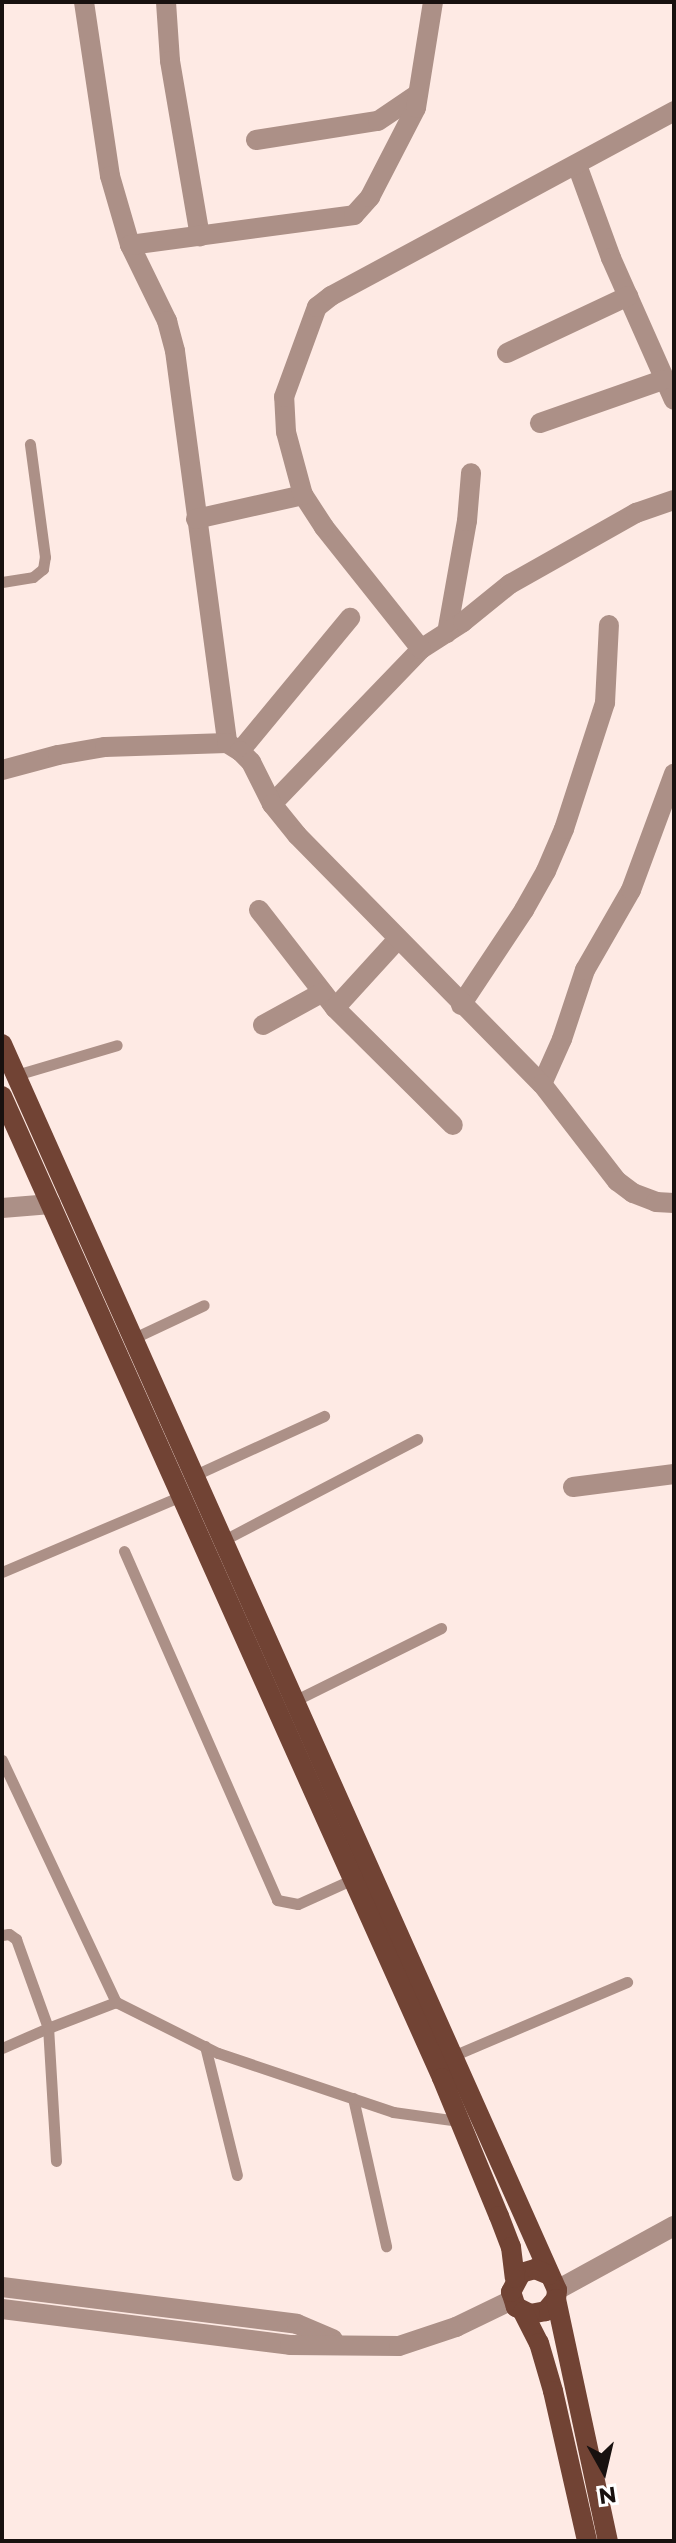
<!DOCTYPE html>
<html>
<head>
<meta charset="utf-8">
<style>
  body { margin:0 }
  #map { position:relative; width:676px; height:2543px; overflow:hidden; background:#feeae4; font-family:Montserrat,sans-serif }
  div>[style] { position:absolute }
  .service>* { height:11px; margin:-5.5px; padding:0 5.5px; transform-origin:5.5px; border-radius:5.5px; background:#ac9087 }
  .minor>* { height:20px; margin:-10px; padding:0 10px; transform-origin:10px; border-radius:10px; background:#ac9087 }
  .tertiary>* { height:20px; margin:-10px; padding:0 10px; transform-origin:10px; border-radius:10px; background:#ac9087 }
  .primary>* { height:20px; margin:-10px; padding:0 10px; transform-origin:10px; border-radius:10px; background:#714334 }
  span { translate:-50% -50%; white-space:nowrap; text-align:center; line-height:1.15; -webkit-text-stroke:8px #fff; paint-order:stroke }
  .frame { position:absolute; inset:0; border:4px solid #18110f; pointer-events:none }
  .north { position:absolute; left:564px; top:2431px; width:80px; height:80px; -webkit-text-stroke:6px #fff; paint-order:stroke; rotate:172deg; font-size:22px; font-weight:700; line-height:32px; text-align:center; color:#18110f }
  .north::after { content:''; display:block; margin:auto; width:28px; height:36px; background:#18110f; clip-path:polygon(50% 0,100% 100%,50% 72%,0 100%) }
</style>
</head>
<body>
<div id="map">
  <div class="service">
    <i style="left:2px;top:582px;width:31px;rotate:-9deg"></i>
    <i style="left:33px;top:577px;width:13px;rotate:-39deg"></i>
    <i style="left:43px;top:569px;width:12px;rotate:-81deg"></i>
    <i style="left:45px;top:557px;width:114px;rotate:-97.6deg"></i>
    <i style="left:16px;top:1075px;width:105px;rotate:-16.5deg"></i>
    <i style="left:134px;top:1338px;width:77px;rotate:-25.2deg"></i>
    <i style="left:195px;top:1475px;width:142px;rotate:-24.6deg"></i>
    <i style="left:224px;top:1540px;width:218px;rotate:-27.6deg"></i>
    <i style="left:124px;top:1551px;width:381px;rotate:66.3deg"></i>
    <i style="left:277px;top:1900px;width:21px;rotate:11deg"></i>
    <i style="left:298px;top:1904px;width:60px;rotate:-24.4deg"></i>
    <i style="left:2px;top:1572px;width:194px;rotate:-23deg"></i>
    <i style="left:296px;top:1700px;width:162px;rotate:-26.4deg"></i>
    <i style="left:2px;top:1760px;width:268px;rotate:64.8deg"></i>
    <i style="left:2px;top:1935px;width:7px;rotate:-8deg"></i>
    <i style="left:9px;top:1934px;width:9px;rotate:36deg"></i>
    <i style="left:16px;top:1939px;width:95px;rotate:70.2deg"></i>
    <i style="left:48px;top:2028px;width:50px;rotate:156.5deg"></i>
    <i style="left:205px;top:2046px;width:133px;rotate:76.1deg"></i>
    <i style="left:455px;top:2055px;width:187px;rotate:-23deg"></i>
    <i style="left:353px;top:2098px;width:152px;rotate:77.4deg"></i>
    <i style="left:56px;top:2161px;width:133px;rotate:-93.4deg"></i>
    <i style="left:48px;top:2028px;width:73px;rotate:-20.9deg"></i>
    <i style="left:116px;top:2002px;width:114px;rotate:26.6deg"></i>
    <i style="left:218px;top:2053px;width:185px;rotate:18.6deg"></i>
    <i style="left:393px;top:2112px;width:67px;rotate:7.8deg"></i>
  </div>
  <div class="minor">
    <i style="left:84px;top:2px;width:176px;rotate:81.5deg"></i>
    <i style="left:110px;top:176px;width:72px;rotate:73.8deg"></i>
    <i style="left:130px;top:245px;width:85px;rotate:64deg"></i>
    <i style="left:167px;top:321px;width:31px;rotate:75deg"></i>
    <i style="left:175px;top:351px;width:395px;rotate:82.4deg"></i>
    <i style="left:166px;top:2px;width:59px;rotate:86.1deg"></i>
    <i style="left:170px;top:61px;width:178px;rotate:80.3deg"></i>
    <i style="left:256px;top:140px;width:123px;rotate:-8.9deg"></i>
    <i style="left:378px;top:121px;width:48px;rotate:-34deg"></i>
    <i style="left:577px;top:165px;width:99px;rotate:69.9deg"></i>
    <i style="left:611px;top:258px;width:155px;rotate:66.1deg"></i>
    <i style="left:130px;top:245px;width:226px;rotate:-7.6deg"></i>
    <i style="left:354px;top:215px;width:24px;rotate:-48deg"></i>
    <i style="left:370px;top:197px;width:100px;rotate:-62.7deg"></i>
    <i style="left:416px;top:108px;width:107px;rotate:-80.9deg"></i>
    <i style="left:507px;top:353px;width:134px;rotate:-25.2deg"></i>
    <i style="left:540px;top:423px;width:130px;rotate:-19.3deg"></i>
    <i style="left:196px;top:519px;width:110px;rotate:-12.6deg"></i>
    <i style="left:447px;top:633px;width:114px;rotate:-79.9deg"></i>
    <i style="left:467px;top:521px;width:48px;rotate:-85.2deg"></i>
    <i style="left:421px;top:649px;width:50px;rotate:-32.7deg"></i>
    <i style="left:463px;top:622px;width:60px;rotate:-39deg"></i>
    <i style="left:510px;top:584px;width:145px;rotate:-29.4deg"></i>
    <i style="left:636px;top:513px;width:40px;rotate:-18.9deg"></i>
    <i style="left:240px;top:751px;width:173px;rotate:-50.4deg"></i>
    <i style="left:272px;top:804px;width:215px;rotate:-46.1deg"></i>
    <i style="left:421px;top:649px;width:156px;rotate:-128.5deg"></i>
    <i style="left:324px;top:527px;width:38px;rotate:-123deg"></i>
    <i style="left:303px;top:495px;width:65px;rotate:-105.1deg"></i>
    <i style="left:286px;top:432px;width:35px;rotate:-93deg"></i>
    <i style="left:284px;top:397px;width:96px;rotate:-69.9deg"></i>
    <i style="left:317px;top:307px;width:18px;rotate:-38deg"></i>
    <i style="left:331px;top:296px;width:390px;rotate:-28.3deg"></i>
    <i style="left:259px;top:910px;width:124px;rotate:52.2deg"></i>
    <i style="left:335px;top:1008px;width:166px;rotate:44.8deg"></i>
    <i style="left:461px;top:1005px;width:114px;rotate:-56.4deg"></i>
    <i style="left:524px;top:910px;width:45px;rotate:-60.6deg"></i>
    <i style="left:546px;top:871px;width:46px;rotate:-66.8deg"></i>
    <i style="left:564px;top:829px;width:133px;rotate:-72deg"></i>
    <i style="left:605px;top:703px;width:78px;rotate:-87.1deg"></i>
    <i style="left:335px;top:1008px;width:93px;rotate:-47.6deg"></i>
    <i style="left:263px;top:1025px;width:68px;rotate:-28.8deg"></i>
    <i style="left:542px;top:1084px;width:49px;rotate:-66deg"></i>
    <i style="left:562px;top:1039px;width:73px;rotate:-71.6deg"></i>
    <i style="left:585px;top:970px;width:92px;rotate:-60.1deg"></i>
    <i style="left:631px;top:890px;width:124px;rotate:-69.7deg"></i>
    <i style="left:2px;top:1208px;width:49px;rotate:-4.7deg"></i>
    <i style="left:573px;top:1487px;width:102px;rotate:-7.3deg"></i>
  </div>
  <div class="tertiary">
    <i style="left:2px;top:770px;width:58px;rotate:-15deg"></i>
    <i style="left:58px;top:755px;width:48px;rotate:-9.7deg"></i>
    <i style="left:105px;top:747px;width:122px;rotate:-1.9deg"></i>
    <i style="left:227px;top:743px;width:15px;rotate:32deg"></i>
    <i style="left:240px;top:751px;width:16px;rotate:45deg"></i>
    <i style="left:251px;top:762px;width:47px;rotate:63.4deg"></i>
    <i style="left:272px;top:804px;width:40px;rotate:51deg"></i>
    <i style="left:297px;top:835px;width:349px;rotate:45.5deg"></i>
    <i style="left:542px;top:1084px;width:123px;rotate:52.3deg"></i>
    <i style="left:617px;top:1181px;width:20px;rotate:37deg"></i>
    <i style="left:633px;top:1193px;width:25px;rotate:21deg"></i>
    <i style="left:656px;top:1202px;width:18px;rotate:3deg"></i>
    <i style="left:2px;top:2287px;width:297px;rotate:7.1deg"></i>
    <i style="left:297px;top:2324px;width:39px;rotate:23deg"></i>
    <i style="left:557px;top:2290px;width:133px;rotate:-28.7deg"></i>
    <i style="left:2px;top:2309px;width:290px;rotate:7.1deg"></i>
    <i style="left:290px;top:2345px;width:109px;rotate:0.5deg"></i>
    <i style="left:399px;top:2346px;width:60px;rotate:-18.4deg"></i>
    <i style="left:456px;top:2327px;width:62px;rotate:-25.7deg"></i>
  </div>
  <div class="primary">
    <i style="left:2px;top:1044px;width:1364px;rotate:65.99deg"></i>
    <i style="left:557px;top:2290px;width:9px;rotate:96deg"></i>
    <i style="left:556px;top:2299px;width:16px;rotate:130deg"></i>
    <i style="left:546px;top:2311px;width:16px;rotate:169deg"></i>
    <i style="left:530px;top:2314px;width:16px;rotate:-153deg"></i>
    <i style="left:516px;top:2307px;width:16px;rotate:-108deg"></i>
    <i style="left:511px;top:2292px;width:21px;rotate:-62deg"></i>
    <i style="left:521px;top:2273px;width:15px;rotate:-16deg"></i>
    <i style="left:535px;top:2269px;width:15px;rotate:23deg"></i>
    <i style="left:2px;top:1096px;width:1076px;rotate:65.86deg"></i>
    <i style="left:442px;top:2078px;width:149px;rotate:67.6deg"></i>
    <i style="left:499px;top:2216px;width:33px;rotate:69deg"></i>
    <i style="left:511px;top:2247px;width:31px;rotate:83deg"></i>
    <i style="left:556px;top:2299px;width:248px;rotate:77.9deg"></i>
    <i style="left:523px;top:2312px;width:35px;rotate:63deg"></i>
    <i style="left:539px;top:2343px;width:50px;rotate:73.7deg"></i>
    <i style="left:553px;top:2391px;width:154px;rotate:77.2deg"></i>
  </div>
  <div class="frame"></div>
  <div class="north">N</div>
</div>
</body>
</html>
